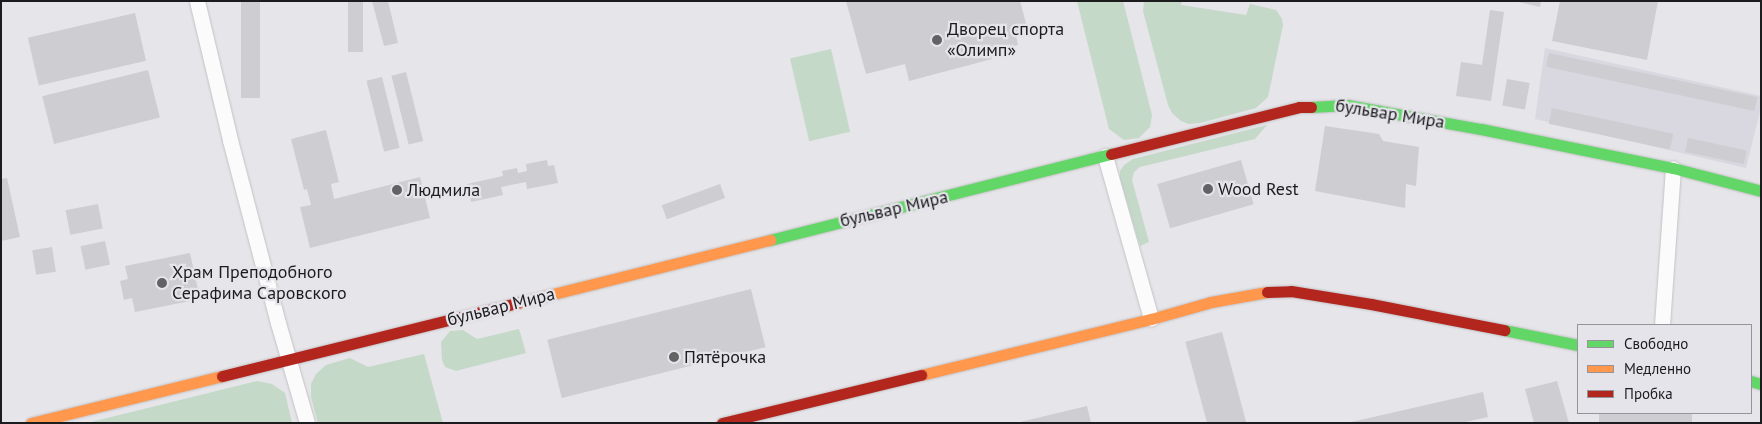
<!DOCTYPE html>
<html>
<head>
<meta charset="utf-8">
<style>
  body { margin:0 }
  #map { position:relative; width:1762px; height:424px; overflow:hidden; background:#e6e5e9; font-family:"PT Sans",sans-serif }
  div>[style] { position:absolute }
  .built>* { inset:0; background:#d9d7e0 }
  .green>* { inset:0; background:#c4d9c8; transform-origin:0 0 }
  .building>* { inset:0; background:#cecdd1; transform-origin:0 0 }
  .roads { filter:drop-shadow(0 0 1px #c3c2c5) drop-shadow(0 0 1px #c3c2c5) }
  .street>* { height:15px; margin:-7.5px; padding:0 7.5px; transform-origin:7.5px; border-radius:7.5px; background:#fbfbfc }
  .fast>* { height:11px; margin:-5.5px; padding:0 5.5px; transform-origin:5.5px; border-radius:5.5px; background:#63d668 }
  .slow>* { height:11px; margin:-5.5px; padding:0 5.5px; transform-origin:5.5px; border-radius:5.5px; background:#ff974d }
  .jam>* { height:11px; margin:-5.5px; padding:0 5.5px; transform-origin:5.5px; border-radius:5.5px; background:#b3261e }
  .dots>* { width:14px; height:14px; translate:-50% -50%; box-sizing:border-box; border:2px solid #e5e4ea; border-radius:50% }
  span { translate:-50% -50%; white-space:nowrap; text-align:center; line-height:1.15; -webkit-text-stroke:4.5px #e5e4ea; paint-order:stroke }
  .poi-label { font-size:18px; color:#1c1b1e }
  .left { translate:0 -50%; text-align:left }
  .street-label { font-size:18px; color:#1c1b1e }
  .frame { position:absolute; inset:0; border:2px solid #1c1b1e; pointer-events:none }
  .legend { position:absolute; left:1577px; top:324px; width:175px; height:90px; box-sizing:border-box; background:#e5e4ea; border:1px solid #959498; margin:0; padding:6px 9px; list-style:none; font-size:15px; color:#1c1b1e }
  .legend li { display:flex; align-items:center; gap:10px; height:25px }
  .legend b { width:25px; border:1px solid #959498 }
</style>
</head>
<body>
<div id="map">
  <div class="built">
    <i style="clip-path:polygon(1545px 48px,1761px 96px,1761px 107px,1746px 168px,1535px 119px)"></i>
  </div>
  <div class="green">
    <i style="clip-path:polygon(1077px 1px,1123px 1px,1152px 115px,1150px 127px,1139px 138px,1124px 140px,1109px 129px)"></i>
    <i style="clip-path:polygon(1144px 1px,1182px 1px,1181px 5px,1246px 15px,1250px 4px,1276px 10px,1282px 19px,1283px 25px,1268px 97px,1256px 108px,1200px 123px,1189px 124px,1181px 121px,1172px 113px,1168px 105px,1143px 11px)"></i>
    <i style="left:831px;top:49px;width:85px;height:42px;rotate:77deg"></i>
    <i style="clip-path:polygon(1267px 125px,1255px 139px,1140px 167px,1134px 172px,1132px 180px,1149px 242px,1140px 246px,1120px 178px,1120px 171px,1124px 165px,1133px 159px)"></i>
    <i style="clip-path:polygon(519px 329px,526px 353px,456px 371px,445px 367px,442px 360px,441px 342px,450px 331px,463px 330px,477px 339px)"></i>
    <i style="clip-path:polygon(424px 354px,443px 423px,318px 423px,311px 397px,311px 384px,316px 374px,326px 365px,350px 358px,368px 367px)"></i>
    <i style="clip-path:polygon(257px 381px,272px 384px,285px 393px,292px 423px,87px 423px)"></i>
  </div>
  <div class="building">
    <i style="left:241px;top:1px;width:19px;height:97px"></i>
    <i style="left:348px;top:1px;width:15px;height:51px"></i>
    <i style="clip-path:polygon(372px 1px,388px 1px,398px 43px,384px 46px)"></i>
    <i style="clip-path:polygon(846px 1px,1020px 1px,1028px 31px,1016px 35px,1018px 45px,991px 53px,992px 59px,909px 81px,905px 64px,866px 74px)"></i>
    <i style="clip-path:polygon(1515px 1px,1541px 1px,1540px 7px)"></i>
    <i style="clip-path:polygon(1560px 1px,1658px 1px,1647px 60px,1552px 41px)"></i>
    <i style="clip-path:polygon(1490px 10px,1504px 12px,1491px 101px,1456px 96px,1461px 62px,1482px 65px)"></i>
    <i style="left:135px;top:13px;width:49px;height:110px;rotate:77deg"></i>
    <i style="left:1549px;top:53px;width:213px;height:14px;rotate:12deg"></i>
    <i style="left:148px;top:70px;width:49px;height:109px;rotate:76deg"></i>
    <i style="left:406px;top:72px;width:71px;height:15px;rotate:76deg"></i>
    <i style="left:382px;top:77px;width:73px;height:16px;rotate:76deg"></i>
    <i style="left:1507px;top:79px;width:23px;height:27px;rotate:10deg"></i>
    <i style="left:1552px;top:108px;width:124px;height:16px;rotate:12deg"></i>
    <i style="clip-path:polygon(1325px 126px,1379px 134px,1383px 141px,1419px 147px,1416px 186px,1406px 184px,1405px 208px,1315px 191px)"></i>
    <i style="clip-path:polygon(326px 130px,339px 182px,331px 184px,334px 199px,420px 177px,430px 218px,310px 248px,300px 207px,311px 205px,307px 189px,304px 190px,291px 139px)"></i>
    <i style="left:1688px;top:138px;width:60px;height:14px;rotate:12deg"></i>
    <i style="clip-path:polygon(547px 160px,548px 166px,554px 165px,558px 183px,527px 189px,526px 182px,501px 187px,503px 195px,471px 202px,467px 184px,503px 176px,502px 171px,517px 168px,518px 173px,527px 171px,526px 164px)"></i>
    <i style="left:1241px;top:160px;width:46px;height:87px;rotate:74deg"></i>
    <i style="clip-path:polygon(7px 178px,20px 237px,1px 241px,1px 179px)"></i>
    <i style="left:720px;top:184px;width:15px;height:62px;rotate:70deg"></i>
    <i style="left:98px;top:204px;width:25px;height:33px;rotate:79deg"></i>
    <i style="left:105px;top:241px;width:24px;height:25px;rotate:78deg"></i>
    <i style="left:52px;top:247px;width:25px;height:20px;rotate:81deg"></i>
    <i style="clip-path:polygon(190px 253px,200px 299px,135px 312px,132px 298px,124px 300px,120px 281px,128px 279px,125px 266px)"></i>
    <i style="left:751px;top:289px;width:60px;height:210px;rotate:76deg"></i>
    <i style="left:1222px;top:332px;width:94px;height:38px;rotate:75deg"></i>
    <i style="clip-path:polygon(1557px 381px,1569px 423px,1534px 423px,1525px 389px)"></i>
    <i style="clip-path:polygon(1483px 392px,1488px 417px,1461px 423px,1347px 423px)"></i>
    <i style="clip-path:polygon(1087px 406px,1091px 423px,1021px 423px,1020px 422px)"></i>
    <i style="left:1599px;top:413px;width:93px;height:10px"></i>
  </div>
  <div class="roads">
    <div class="street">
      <i style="left:197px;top:1px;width:143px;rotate:76.6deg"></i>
      <i style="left:230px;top:140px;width:189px;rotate:75.3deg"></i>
      <i style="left:278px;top:323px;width:104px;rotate:73.8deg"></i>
      <i style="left:1105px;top:156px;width:169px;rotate:74.2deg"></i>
      <i style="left:1662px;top:325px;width:157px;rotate:-86deg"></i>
    </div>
    <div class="fast">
      <i style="left:1311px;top:107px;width:36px;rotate:-3deg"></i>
      <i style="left:1347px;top:105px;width:136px;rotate:10.2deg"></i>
      <i style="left:1481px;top:129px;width:196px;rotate:11.5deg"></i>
      <i style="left:1673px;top:168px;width:91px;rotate:14.6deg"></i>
      <i style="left:770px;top:240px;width:352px;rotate:-14.2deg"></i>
      <i style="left:1504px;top:330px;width:76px;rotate:11.5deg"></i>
      <i style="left:1751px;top:381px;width:10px;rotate:17deg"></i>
    </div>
    <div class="slow">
      <i style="left:517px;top:303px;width:261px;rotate:-14deg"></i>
      <i style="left:921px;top:375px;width:237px;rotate:-13.7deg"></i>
      <i style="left:1151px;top:319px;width:62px;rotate:-15.8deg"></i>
      <i style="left:1211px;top:302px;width:57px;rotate:-10.1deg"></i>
      <i style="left:31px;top:423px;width:197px;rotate:-13.8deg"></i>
    </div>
    <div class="jam">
      <i style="left:1111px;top:154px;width:194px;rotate:-14deg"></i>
      <i style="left:1299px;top:107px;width:12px"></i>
      <i style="left:1267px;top:292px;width:24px;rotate:-2deg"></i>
      <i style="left:1291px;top:291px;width:81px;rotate:9.2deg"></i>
      <i style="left:1371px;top:304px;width:136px;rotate:11.1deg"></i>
      <i style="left:222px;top:376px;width:304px;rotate:-13.9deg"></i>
      <i style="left:722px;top:423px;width:205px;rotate:-13.6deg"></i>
    </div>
  </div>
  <div class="dots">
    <i style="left:937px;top:40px;background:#636265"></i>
    <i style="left:1208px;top:189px;background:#636265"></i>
    <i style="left:397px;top:190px;background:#636265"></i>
    <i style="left:162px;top:283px;background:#636265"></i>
    <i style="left:674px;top:357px;background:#636265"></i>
  </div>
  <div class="poi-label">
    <span class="left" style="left:947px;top:40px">Дворец спорта<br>«Олимп»</span>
    <span class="left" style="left:1218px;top:189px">Wood Rest</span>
    <span class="left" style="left:407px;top:190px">Людмила</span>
    <span class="left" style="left:172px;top:283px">Храм Преподобного<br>Серафима Саровского</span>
    <span class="left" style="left:684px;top:357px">Пятёрочка</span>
  </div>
  <div class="street-label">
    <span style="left:1390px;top:114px;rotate:9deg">бульвар Мира</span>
    <span style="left:894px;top:209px;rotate:-13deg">бульвар Мира</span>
    <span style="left:501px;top:307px;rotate:-14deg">бульвар Мира</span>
  </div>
  <div class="frame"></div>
  <ul class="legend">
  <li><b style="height:6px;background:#63d668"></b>Свободно</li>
  <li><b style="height:6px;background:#ff974d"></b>Медленно</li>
  <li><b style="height:6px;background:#b3261e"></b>Пробка</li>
  </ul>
</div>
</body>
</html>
